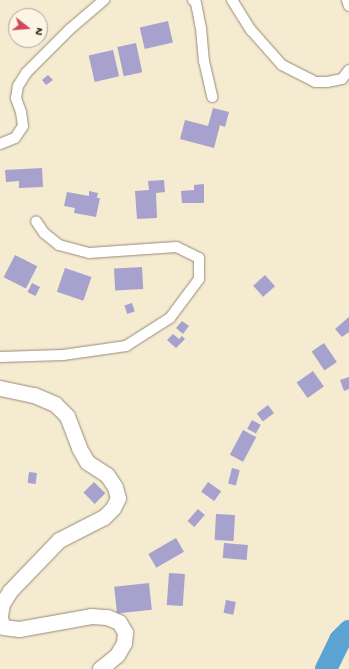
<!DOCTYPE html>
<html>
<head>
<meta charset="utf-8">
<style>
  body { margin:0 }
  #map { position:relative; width:349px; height:669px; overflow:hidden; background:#f4ebd1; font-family:"Gochi Hand",sans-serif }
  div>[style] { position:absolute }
  .river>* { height:22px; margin:-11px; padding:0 11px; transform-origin:11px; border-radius:11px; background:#5ba3d2 }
  .building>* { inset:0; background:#a7a1cd; transform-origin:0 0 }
  .roads { filter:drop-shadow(0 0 1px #988a78) drop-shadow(0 0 1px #988a78) }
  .street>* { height:10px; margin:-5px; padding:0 5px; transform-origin:5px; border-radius:5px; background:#fff }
  .secondary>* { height:15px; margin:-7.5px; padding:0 7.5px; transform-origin:7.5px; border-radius:7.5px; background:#fff }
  span { translate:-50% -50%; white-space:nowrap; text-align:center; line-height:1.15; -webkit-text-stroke:3px #fcf5e5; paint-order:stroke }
  .north { position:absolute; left:8px; top:8px; width:40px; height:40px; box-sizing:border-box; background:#fcf5e5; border:1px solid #afa495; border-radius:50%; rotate:107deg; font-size:11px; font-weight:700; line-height:16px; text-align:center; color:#3b2a1e }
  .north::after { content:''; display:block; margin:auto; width:14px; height:18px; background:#d1495b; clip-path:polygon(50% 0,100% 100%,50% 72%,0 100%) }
</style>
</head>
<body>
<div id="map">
  <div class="river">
    <i style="left:326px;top:669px;width:32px;rotate:-64deg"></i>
    <i style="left:340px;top:640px;width:13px;rotate:-45deg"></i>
  </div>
  <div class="building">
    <i style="left:168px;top:21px;width:22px;height:29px;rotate:77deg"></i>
    <i style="left:136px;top:43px;width:30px;height:19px;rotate:78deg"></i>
    <i style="left:113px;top:50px;width:27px;height:25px;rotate:77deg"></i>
    <i style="clip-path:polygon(48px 75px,53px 80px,46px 85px,42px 80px)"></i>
    <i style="clip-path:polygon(213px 108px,229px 112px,225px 127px,220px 125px,214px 148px,180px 139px,185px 120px,208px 126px)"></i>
    <i style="clip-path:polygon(42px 168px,43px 187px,19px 188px,19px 181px,6px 182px,5px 170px)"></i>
    <i style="clip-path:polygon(164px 180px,165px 192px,156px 193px,157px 218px,137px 219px,135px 191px,149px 190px,148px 181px)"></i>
    <i style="clip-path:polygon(204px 184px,204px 203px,182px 203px,181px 191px,194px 190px,194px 185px)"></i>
    <i style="clip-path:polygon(89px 191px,98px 193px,97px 198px,100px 198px,96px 217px,74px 213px,75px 208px,64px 206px,67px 192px,89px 196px)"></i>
    <i style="left:15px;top:255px;width:25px;height:25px;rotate:27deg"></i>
    <i style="left:142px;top:267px;width:22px;height:28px;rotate:87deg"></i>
    <i style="left:65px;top:268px;width:28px;height:25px;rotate:19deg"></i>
    <i style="left:265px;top:275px;width:15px;height:16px;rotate:48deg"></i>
    <i style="left:32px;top:283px;width:9px;height:10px;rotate:27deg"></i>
    <i style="left:132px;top:303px;width:9px;height:8px;rotate:72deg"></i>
    <i style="clip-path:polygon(349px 317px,349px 332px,342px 337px,335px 329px)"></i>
    <i style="clip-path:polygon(182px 321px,189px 326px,183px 334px,176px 328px)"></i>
    <i style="clip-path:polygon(173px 334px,179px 339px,182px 336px,185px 339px,176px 348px,167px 340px)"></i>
    <i style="left:324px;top:343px;width:23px;height:15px;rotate:56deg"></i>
    <i style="left:313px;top:371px;width:19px;height:20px;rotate:55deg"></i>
    <i style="clip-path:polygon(349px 377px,349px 389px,344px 391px,340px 380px)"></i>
    <i style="left:268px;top:405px;width:10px;height:14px;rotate:53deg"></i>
    <i style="left:252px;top:420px;width:10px;height:10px;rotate:29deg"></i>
    <i style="left:243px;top:430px;width:15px;height:28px;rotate:28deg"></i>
    <i style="left:232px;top:468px;width:8px;height:16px;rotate:14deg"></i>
    <i style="left:29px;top:472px;width:8px;height:11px;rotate:7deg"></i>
    <i style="left:94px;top:482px;width:16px;height:15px;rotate:45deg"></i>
    <i style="left:208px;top:482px;width:16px;height:12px;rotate:35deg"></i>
    <i style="left:198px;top:509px;width:9px;height:16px;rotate:41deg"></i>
    <i style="left:216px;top:514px;width:19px;height:26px;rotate:3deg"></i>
    <i style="left:176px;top:538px;width:16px;height:32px;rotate:60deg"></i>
    <i style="left:224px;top:543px;width:24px;height:15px;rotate:5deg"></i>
    <i style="left:169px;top:573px;width:16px;height:32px;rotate:4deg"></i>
    <i style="left:149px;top:583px;width:27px;height:35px;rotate:84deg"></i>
    <i style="left:226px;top:600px;width:10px;height:13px;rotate:11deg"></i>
  </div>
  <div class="roads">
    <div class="street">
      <i style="left:193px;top:0;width:4px;rotate:45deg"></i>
      <i style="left:196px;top:3px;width:25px;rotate:79deg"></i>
      <i style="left:201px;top:28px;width:33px;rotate:85deg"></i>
      <i style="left:204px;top:61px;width:37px;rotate:77deg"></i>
      <i style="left:232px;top:0;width:36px;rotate:58deg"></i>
      <i style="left:251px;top:30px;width:47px;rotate:48.5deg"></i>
      <i style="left:282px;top:65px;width:37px;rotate:27deg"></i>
      <i style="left:315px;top:82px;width:12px"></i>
      <i style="left:327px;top:82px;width:15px;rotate:-11deg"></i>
      <i style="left:342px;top:79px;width:11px;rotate:-52deg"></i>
      <i style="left:347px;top:0;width:6px;rotate:72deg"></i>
      <i style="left:0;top:144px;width:16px;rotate:-22deg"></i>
      <i style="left:15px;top:138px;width:14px;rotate:-56deg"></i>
      <i style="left:23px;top:126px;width:14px;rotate:-98deg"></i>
      <i style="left:21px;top:112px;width:15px;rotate:-110deg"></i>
      <i style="left:16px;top:98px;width:12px;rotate:-81deg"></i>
      <i style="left:18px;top:86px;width:15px;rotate:-58deg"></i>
      <i style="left:26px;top:73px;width:62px;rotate:-45deg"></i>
      <i style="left:70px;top:29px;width:45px;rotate:-40.5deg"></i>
      <i style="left:0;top:357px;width:63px;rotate:-1.8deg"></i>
      <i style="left:63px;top:355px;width:64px;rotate:-8.1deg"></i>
      <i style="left:126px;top:346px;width:52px;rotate:-32.5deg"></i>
      <i style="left:170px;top:318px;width:49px;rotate:-53.4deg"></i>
      <i style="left:199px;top:279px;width:21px;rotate:-90deg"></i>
      <i style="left:199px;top:258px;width:25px;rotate:-154deg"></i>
      <i style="left:176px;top:247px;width:87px;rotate:176.1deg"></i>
      <i style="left:89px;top:253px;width:31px;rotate:-165deg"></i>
      <i style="left:59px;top:245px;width:19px;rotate:-141deg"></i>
      <i style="left:44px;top:233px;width:14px;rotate:-124deg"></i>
    </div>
    <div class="secondary">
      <i style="left:0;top:388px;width:35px;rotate:12deg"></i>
      <i style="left:34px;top:395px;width:23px;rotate:23deg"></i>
      <i style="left:55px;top:404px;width:17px;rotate:45deg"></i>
      <i style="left:67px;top:416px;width:34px;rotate:69deg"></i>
      <i style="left:79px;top:448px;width:16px;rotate:60deg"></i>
      <i style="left:87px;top:462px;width:24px;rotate:33deg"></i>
      <i style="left:107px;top:475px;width:14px;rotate:56deg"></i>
      <i style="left:115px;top:487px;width:11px;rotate:75deg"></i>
      <i style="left:118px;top:498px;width:11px;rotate:117deg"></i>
      <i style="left:113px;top:508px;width:13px;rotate:135deg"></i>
      <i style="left:104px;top:517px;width:51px;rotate:152.9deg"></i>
      <i style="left:59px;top:540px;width:71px;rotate:133.9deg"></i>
      <i style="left:10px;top:591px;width:15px;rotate:122deg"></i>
      <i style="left:2px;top:604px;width:11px;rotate:100deg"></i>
      <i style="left:0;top:618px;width:9px;rotate:72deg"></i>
      <i style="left:3px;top:627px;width:16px;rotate:7deg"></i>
      <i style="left:19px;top:629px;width:73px;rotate:-10.2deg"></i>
      <i style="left:91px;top:616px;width:16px;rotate:4deg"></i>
      <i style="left:107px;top:617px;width:13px;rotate:23deg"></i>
      <i style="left:119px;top:622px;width:12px;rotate:59deg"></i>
      <i style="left:125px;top:632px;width:11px;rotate:95deg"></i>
      <i style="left:124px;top:643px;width:14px;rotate:120deg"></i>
      <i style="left:117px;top:655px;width:22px;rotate:141deg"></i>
    </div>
  </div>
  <div class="north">N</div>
</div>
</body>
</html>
